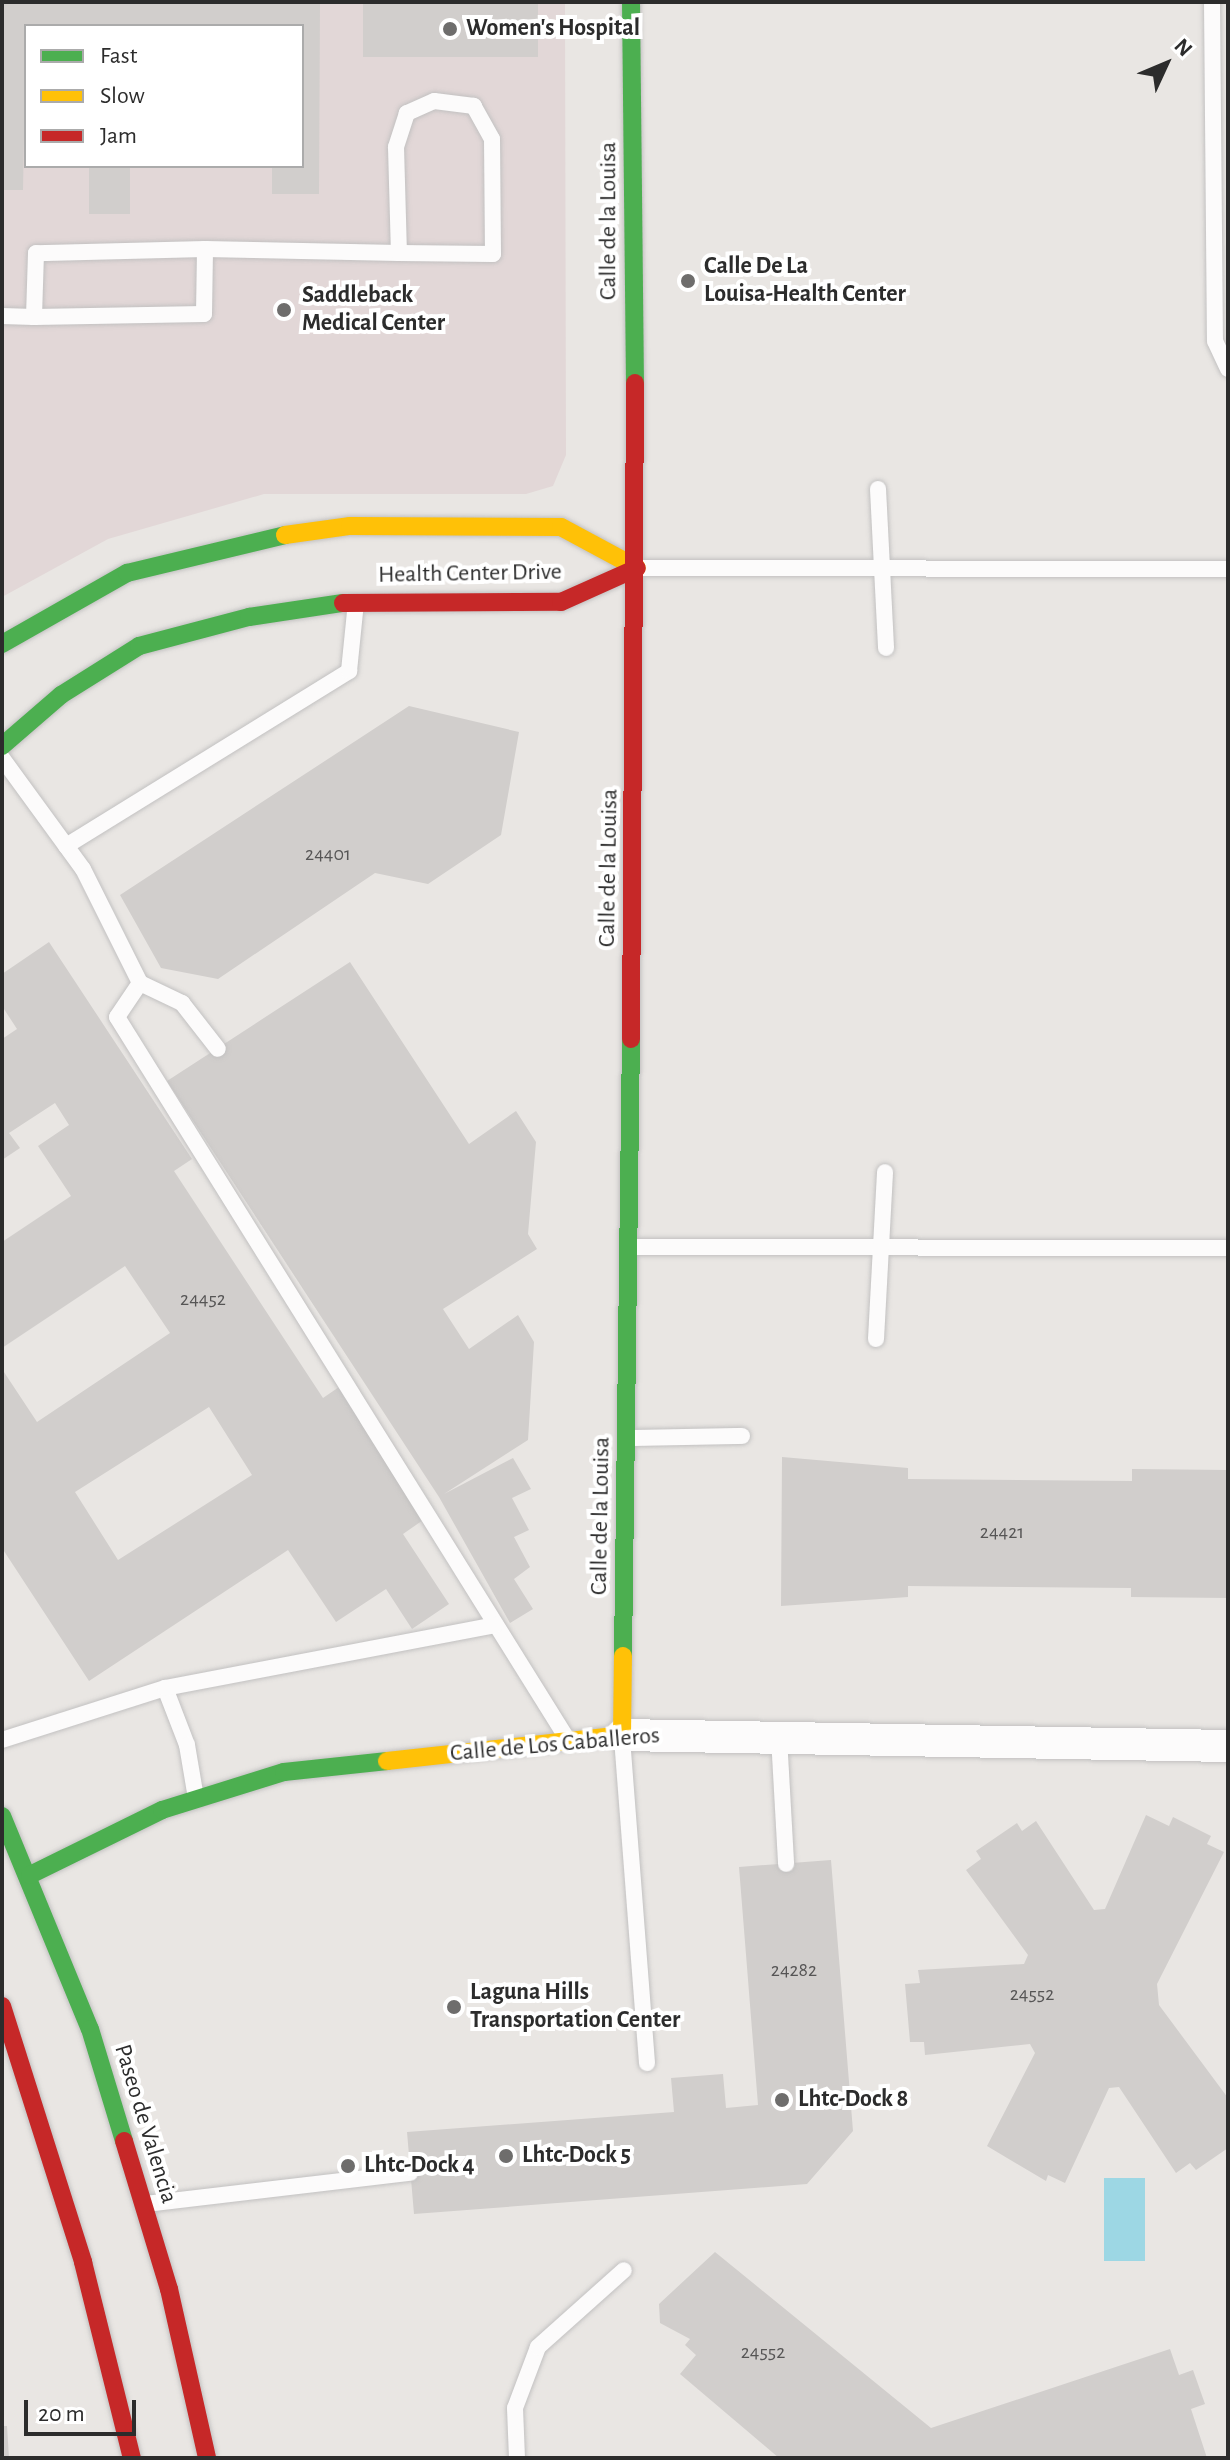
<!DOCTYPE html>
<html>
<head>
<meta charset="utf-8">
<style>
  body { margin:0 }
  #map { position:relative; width:1230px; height:2460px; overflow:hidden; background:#e9e6e3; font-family:"Alegreya Sans",sans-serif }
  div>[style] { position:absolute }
  .medical>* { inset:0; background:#e2d7d7 }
  .water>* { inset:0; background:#9dd7e4; transform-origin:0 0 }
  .building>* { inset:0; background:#d1cecc; transform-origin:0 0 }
  .roads { filter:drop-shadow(0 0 2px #c2c1c1) drop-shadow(0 0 2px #c2c1c1) }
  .lane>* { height:16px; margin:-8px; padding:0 8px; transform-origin:8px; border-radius:8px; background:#fcfbfb }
  .street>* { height:32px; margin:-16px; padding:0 16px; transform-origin:16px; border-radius:16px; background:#fcfbfb }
  .fast>* { height:18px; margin:-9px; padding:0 9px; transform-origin:9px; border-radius:9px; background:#4caf50 }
  .slow>* { height:18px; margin:-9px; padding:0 9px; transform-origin:9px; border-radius:9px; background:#ffc107 }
  .jam>* { height:18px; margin:-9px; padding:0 9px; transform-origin:9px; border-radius:9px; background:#c62828 }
  .dots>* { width:22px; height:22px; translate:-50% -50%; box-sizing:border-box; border:4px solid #fff; border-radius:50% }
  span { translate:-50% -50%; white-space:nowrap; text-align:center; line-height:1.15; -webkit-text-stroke:8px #fff; paint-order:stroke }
  .number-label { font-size:20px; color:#565555 }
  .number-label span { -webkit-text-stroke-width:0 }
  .poi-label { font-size:24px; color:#2c2c2c; font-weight:700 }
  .left { translate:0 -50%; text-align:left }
  .street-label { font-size:24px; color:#2c2c2c }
  .frame { position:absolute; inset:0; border:4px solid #2c2c2c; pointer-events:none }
  .legend { position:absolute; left:24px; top:24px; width:280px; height:144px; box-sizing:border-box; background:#fff; border:2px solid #ababab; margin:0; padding:10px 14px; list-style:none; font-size:24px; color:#2c2c2c }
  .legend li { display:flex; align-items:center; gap:16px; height:40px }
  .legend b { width:40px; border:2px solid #ababab }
  .north { position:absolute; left:1126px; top:24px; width:80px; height:80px; -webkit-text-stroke:6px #fff; paint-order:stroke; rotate:46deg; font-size:22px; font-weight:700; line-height:32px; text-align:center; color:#2c2c2c }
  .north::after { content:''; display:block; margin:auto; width:28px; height:36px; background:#2c2c2c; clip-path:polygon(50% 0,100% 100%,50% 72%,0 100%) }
  .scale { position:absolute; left:24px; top:2400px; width:112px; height:36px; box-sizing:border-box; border:4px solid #2c2c2c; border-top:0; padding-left:10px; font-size:24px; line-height:28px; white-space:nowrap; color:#2c2c2c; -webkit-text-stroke:6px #fff; paint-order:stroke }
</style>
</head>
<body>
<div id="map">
  <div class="medical">
    <i style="clip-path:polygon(evenodd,2px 2px,565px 2px,566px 455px,553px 486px,526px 494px,264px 494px,108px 539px,2px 597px,2px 2px,26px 26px,302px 26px,302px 166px,26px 166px,26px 26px)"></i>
  </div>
  <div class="water">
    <i style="left:1104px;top:2178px;width:41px;height:83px"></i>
  </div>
  <div class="building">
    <i style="clip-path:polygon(2px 2px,320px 2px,319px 194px,272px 194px,272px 166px,302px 166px,302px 26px,26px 26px,23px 190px,2px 190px)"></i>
    <i style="left:363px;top:2px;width:175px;height:55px"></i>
    <i style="left:89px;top:166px;width:41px;height:48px"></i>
    <i style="clip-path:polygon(409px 706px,519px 732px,501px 835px,428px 884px,375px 873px,218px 979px,161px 968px,120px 895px)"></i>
    <i style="clip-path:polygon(evenodd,49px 942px,192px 1159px,174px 1171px,323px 1398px,339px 1387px,426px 1518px,403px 1534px,449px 1604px,412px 1629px,386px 1589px,336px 1622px,288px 1550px,89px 1681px,2px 1548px,2px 1369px,37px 1422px,170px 1333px,125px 1266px,2px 1348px,2px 1242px,71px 1196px,38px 1146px,69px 1125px,55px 1103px,9px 1133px,20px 1148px,2px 1160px,2px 1039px,17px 1029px,2px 1006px,2px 974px,49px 942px,209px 1407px,252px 1475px,118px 1560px,75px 1492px,209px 1407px)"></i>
    <i style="clip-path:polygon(350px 962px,469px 1144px,516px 1111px,536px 1142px,528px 1234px,537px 1249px,443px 1309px,469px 1349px,518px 1315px,534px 1342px,528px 1440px,444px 1494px,513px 1458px,531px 1489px,512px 1498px,529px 1530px,514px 1537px,530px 1567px,514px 1579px,533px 1609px,510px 1623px,439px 1497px,167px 1081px)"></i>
    <i style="clip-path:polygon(782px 1457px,908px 1468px,908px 1479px,1132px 1481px,1132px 1469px,1228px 1470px,1228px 1598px,1131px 1597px,1131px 1588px,908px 1586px,908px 1597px,781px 1606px)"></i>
    <i style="clip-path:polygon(1146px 1815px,1169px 1826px,1173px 1817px,1211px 1836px,1207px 1844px,1224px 1852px,1157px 1984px,1159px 2005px,1228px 2098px,1228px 2148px,1196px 2170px,1190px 2163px,1176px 2173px,1119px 2087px,1109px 2088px,1065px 2183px,1048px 2175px,1046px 2181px,987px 2146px,1035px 2053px,1030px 2044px,925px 2055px,924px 2042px,910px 2042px,905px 1984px,920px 1983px,918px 1970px,1024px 1964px,1028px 1955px,966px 1870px,981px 1859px,976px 1851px,1017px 1823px,1022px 1831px,1036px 1821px,1094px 1910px,1105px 1909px)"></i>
    <i style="clip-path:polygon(831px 1860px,853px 2131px,807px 2184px,414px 2214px,407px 2132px,674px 2112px,671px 2078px,723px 2074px,726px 2108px,758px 2105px,739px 1867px)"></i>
    <i style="clip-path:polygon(715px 2252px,931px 2428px,1170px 2349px,1179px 2375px,1193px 2370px,1205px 2404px,1191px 2409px,1207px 2458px,779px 2458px,680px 2374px,696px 2355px,685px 2345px,690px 2339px,660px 2323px,659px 2304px)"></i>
    <i style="clip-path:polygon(2px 2426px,7px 2426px,9px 2458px,2px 2458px)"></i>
  </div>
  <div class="roads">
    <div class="lane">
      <i style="left:1212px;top:2px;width:339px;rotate:89.5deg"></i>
      <i style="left:1215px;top:341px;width:31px;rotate:65deg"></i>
      <i style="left:205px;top:249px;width:194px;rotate:1.2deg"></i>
      <i style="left:399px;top:253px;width:94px;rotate:0.6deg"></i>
      <i style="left:493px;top:254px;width:115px;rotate:-90.5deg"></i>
      <i style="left:492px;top:139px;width:38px;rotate:-119deg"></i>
      <i style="left:474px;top:106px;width:40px;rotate:-172.9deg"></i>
      <i style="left:434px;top:101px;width:30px;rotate:156deg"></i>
      <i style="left:407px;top:113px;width:36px;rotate:108deg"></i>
      <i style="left:396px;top:147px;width:106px;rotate:88.4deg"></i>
      <i style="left:2px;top:316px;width:32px;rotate:2deg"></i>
      <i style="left:34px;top:317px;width:170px;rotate:-1deg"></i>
      <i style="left:204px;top:314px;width:65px;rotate:-89.1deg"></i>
      <i style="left:205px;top:249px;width:169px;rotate:178.6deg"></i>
      <i style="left:36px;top:253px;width:64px;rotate:91.8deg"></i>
      <i style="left:878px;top:489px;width:159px;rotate:87.1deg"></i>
      <i style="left:638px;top:568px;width:590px;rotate:0.1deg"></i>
      <i style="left:2px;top:758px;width:137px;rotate:53.9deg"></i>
      <i style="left:83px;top:869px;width:127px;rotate:63.4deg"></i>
      <i style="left:140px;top:983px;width:47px;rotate:25.5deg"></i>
      <i style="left:182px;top:1003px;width:58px;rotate:52deg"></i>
      <i style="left:66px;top:846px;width:333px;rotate:-31.7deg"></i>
      <i style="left:349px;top:671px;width:69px;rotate:-84.2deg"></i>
      <i style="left:140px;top:983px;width:41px;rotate:124.1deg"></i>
      <i style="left:117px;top:1017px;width:849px;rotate:58.05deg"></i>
      <i style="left:630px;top:1247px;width:598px;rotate:0.1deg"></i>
      <i style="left:876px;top:1339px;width:167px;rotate:-86.9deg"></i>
      <i style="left:628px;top:1438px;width:114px;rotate:-1deg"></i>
      <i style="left:165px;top:1688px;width:61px;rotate:68.9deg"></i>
      <i style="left:187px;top:1745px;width:54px;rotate:80.4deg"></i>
      <i style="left:779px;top:1737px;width:127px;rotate:86.8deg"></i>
      <i style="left:622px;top:1738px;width:326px;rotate:85.6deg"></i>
      <i style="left:2px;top:1740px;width:171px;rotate:-17.7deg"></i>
      <i style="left:165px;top:1688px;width:336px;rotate:-10.8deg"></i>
      <i style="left:145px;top:2204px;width:267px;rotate:-6.7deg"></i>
      <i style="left:517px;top:2458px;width:50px;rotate:-92.3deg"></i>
      <i style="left:515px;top:2408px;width:65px;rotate:-69.3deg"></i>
      <i style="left:538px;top:2347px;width:115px;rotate:-41.8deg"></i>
    </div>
    <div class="street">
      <i style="left:622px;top:1735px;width:606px;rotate:1.04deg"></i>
    </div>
    <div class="fast">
      <i style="left:631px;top:2px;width:381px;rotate:89.4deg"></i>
      <i style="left:2px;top:644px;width:144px;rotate:-29.6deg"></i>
      <i style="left:127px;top:573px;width:163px;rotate:-13.5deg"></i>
      <i style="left:2px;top:746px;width:78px;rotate:-40.8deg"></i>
      <i style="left:61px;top:695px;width:92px;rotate:-32.1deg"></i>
      <i style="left:139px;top:646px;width:114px;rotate:-14.8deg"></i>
      <i style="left:249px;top:617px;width:95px;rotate:-8.5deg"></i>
      <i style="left:623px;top:1656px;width:617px;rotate:-89.26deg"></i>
      <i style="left:2px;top:1816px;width:230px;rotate:67.6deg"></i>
      <i style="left:90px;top:2029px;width:117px;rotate:73.1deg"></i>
      <i style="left:30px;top:1875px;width:147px;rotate:-26.2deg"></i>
      <i style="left:162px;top:1810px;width:128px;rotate:-17.3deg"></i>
      <i style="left:284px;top:1772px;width:104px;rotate:-6.1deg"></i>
    </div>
    <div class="slow">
      <i style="left:285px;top:535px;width:66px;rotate:-7.9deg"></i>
      <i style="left:350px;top:526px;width:211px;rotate:0.3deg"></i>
      <i style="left:561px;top:527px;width:86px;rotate:28.3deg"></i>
      <i style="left:387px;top:1761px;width:236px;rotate:-6.3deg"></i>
      <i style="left:622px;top:1735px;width:79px;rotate:-89.3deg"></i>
    </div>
    <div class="jam">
      <i style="left:343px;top:603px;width:218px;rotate:-0.3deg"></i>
      <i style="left:561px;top:602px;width:83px;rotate:-24.1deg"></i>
      <i style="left:631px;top:1039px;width:656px;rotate:-89.65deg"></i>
      <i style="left:2px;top:2006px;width:269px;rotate:72.4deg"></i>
      <i style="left:83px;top:2262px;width:202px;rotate:76deg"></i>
      <i style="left:124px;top:2141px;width:155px;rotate:73.1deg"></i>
      <i style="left:169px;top:2289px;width:173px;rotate:77.3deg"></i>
    </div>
  </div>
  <div class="dots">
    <i style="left:450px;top:29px;background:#6e6d6c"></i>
    <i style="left:688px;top:281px;background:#6e6d6c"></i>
    <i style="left:284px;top:310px;background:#6e6d6c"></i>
    <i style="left:454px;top:2007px;background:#6e6d6c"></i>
    <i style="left:782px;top:2100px;background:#6e6d6c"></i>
    <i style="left:506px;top:2156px;background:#6e6d6c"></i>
    <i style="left:348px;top:2166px;background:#6e6d6c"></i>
  </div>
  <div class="number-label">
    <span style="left:328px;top:854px">24401</span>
    <span style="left:203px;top:1299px">24452</span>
    <span style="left:1002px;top:1532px">24421</span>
    <span style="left:794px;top:1970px">24282</span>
    <span style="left:1032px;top:1994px">24552</span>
    <span style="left:763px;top:2352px">24552</span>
  </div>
  <div class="poi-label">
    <span class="left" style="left:466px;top:29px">Women's Hospital</span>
    <span class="left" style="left:704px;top:281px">Calle De La<br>Louisa-Health Center</span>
    <span class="left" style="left:302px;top:310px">Saddleback<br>Medical Center</span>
    <span class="left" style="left:470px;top:2007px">Laguna Hills<br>Transportation Center</span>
    <span class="left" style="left:798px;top:2100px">Lhtc-Dock 8</span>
    <span class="left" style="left:522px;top:2156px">Lhtc-Dock 5</span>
    <span class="left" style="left:364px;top:2166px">Lhtc-Dock 4</span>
  </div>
  <div class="street-label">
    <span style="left:609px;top:221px;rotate:-90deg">Calle de la Louisa</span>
    <span style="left:470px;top:574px;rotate:-1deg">Health Center Drive</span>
    <span style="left:609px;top:868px;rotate:-89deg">Calle de la Louisa</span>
    <span style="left:601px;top:1516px;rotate:-89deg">Calle de la Louisa</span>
    <span style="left:555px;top:1745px;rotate:-5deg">Calle de Los Caballeros</span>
    <span style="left:145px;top:2124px;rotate:73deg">Paseo de Valencia</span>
  </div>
  <div class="frame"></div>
  <ul class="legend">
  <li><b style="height:10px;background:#4caf50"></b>Fast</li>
  <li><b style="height:10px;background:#ffc107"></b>Slow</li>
  <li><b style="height:10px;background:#c62828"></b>Jam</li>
  </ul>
  <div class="north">N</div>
  <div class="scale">20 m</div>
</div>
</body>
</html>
